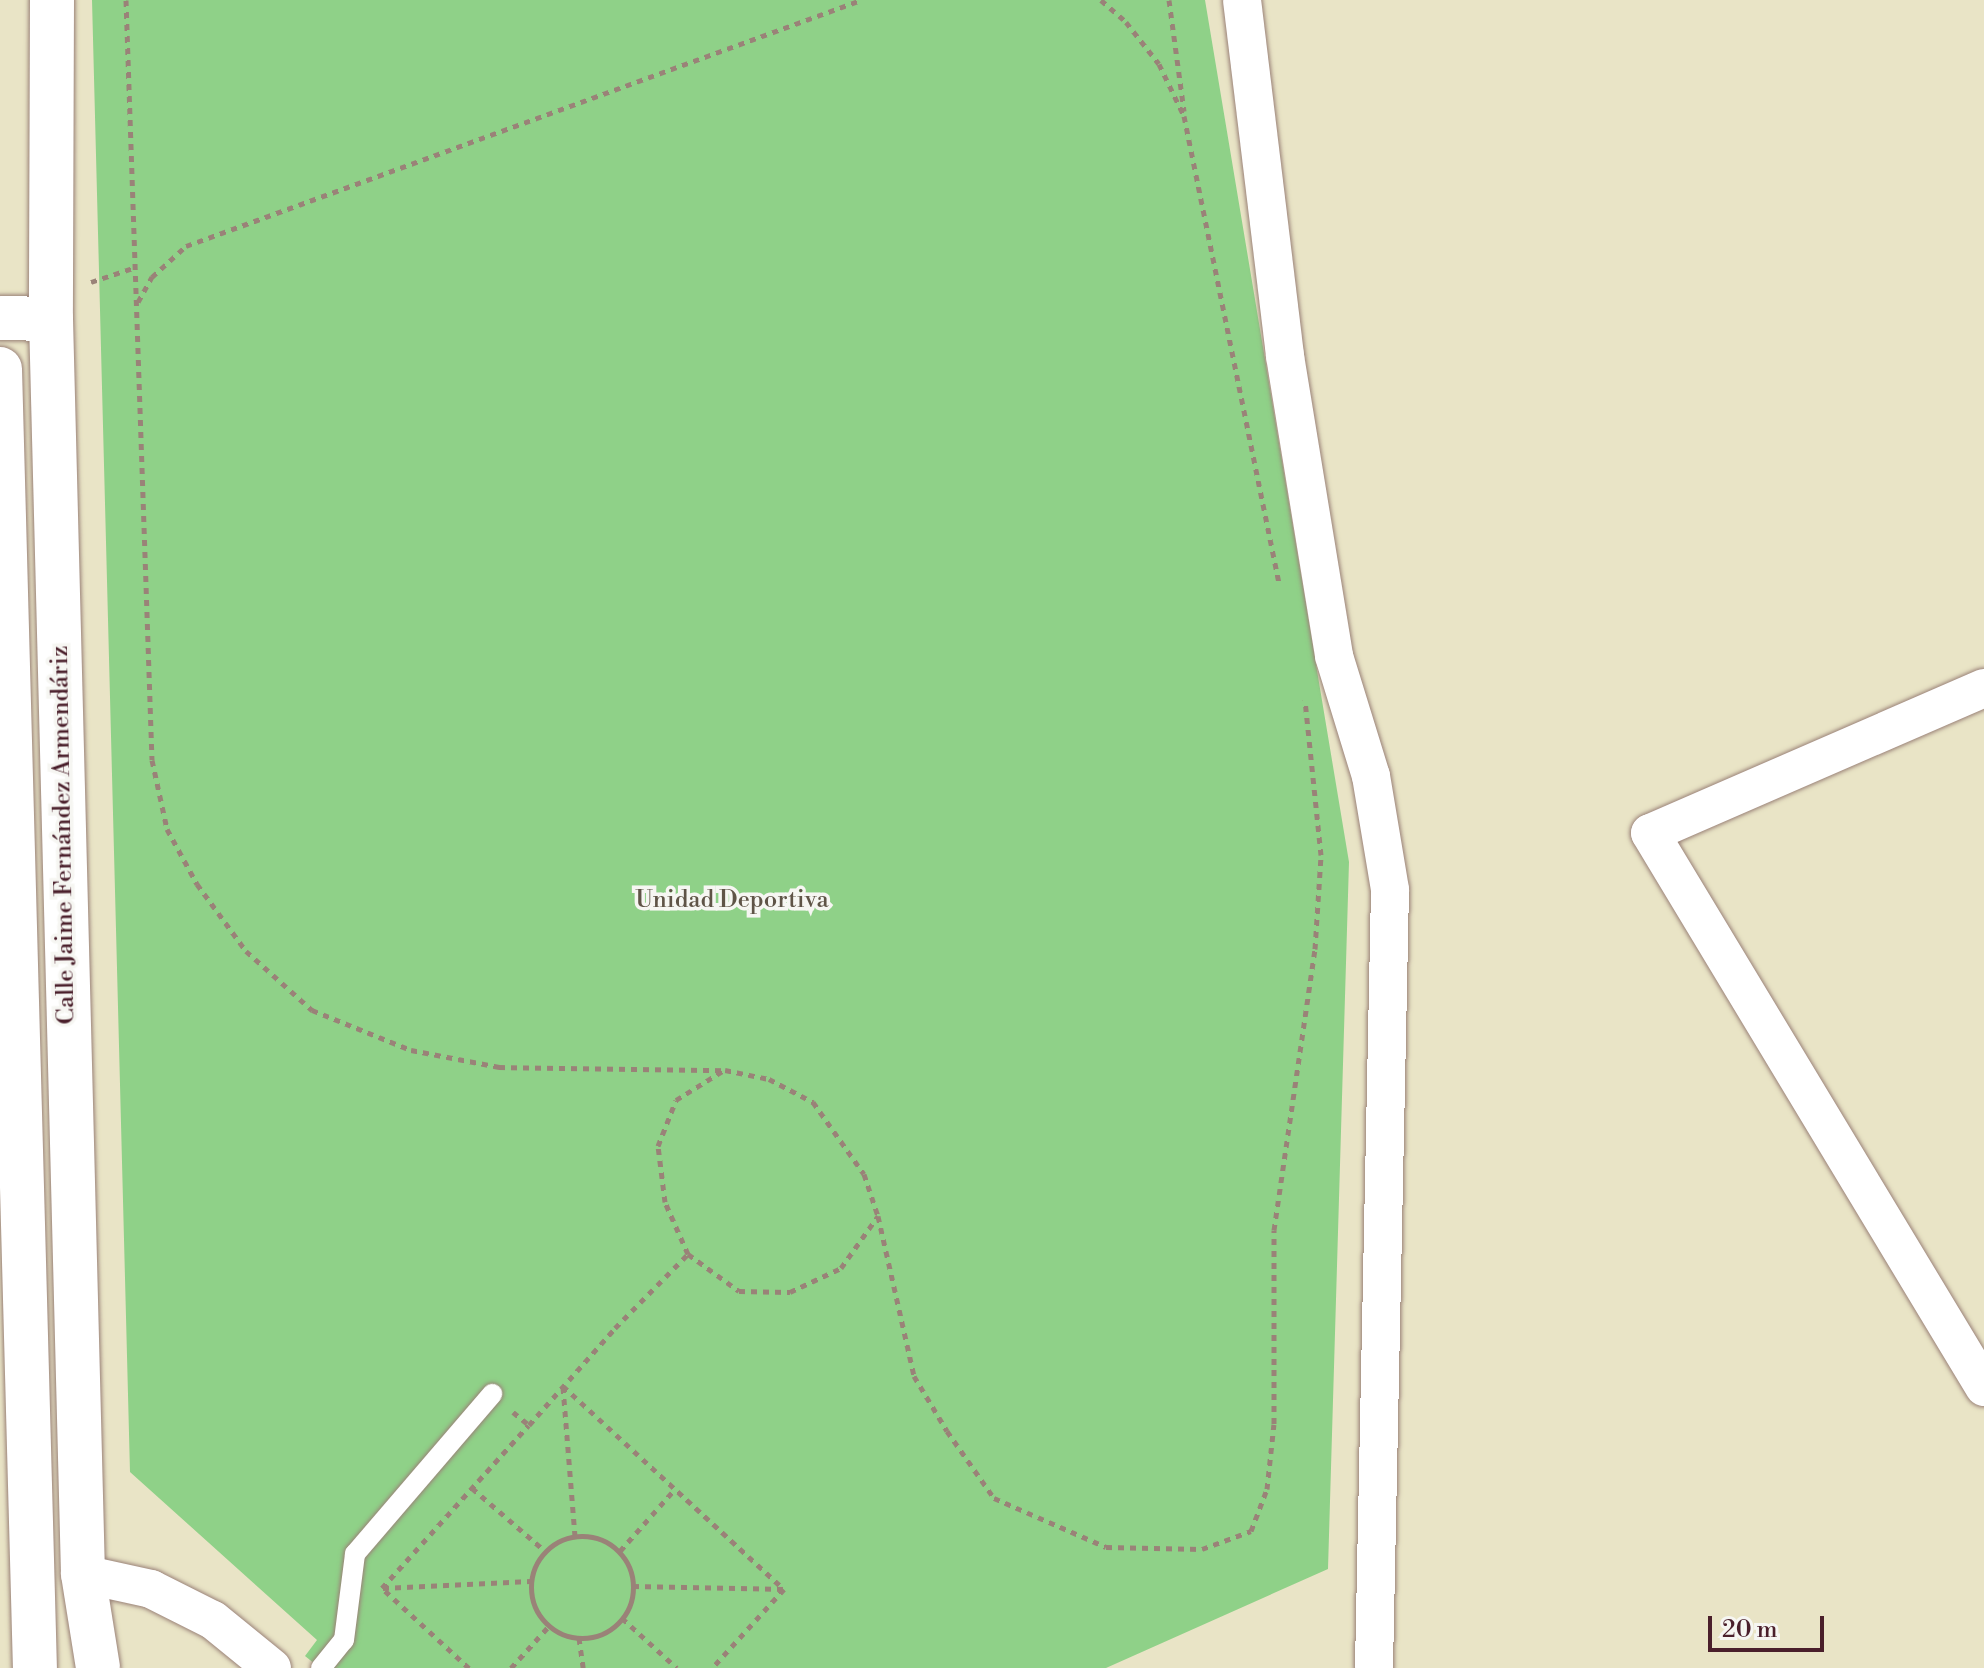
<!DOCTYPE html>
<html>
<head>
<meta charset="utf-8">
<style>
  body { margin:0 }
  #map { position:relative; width:1984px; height:1668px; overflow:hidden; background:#e9e4c6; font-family:"Libre Bodoni",serif }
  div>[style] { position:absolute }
  .green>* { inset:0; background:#8fd188 }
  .path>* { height:5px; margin-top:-2.5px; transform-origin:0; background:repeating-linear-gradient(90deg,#9a8278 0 6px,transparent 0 12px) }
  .path>.ring { margin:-2.5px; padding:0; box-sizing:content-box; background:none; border:5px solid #9a8278; border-radius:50% }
  .roads { filter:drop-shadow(0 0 2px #9a8278) drop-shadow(0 0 2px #9a8278) }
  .service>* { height:20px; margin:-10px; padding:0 10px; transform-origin:10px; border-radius:10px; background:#fff }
  .minor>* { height:38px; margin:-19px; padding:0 19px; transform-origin:19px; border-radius:19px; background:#fff }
  .tertiary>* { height:44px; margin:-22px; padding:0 22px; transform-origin:22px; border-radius:22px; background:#fff }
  span { translate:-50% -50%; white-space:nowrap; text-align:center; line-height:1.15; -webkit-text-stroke:7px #f6f6f2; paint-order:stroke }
  .street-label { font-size:24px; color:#4a1f2b }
  .park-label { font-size:24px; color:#5f5447 }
  .scale { position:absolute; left:1708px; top:1616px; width:116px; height:36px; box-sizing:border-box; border:4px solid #4a1f2b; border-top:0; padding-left:10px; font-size:24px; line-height:28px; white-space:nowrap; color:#4a1f2b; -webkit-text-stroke:6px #f6f6f2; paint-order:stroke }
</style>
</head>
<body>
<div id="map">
  <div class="green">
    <i style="clip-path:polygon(92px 0,1205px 0,1349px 862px,1328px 1569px,1106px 1668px,320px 1668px,305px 1656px,317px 1640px,130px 1472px)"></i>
  </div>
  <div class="path">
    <i style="left:126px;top:0;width:760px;rotate:88.04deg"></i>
    <i style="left:152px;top:760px;width:71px;rotate:77.7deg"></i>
    <i style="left:167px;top:829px;width:63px;rotate:61.4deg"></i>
    <i style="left:197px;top:884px;width:83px;rotate:53.8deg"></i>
    <i style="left:246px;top:951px;width:89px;rotate:41.8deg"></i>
    <i style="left:312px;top:1010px;width:107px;rotate:22deg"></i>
    <i style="left:411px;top:1050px;width:90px;rotate:10.9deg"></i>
    <i style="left:499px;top:1067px;width:226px;rotate:0.8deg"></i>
    <i style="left:725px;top:1070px;width:45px;rotate:11.6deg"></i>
    <i style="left:769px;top:1079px;width:50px;rotate:27.6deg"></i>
    <i style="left:813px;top:1102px;width:88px;rotate:54.7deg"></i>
    <i style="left:864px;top:1174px;width:44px;rotate:71.6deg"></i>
    <i style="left:878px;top:1216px;width:164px;rotate:77.3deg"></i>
    <i style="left:914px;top:1376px;width:64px;rotate:59deg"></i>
    <i style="left:947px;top:1431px;width:82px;rotate:55deg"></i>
    <i style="left:994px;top:1498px;width:122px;rotate:23.6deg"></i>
    <i style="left:1106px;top:1547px;width:96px;rotate:1.2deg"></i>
    <i style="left:1202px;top:1549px;width:52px;rotate:-20.2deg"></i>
    <i style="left:1251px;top:1531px;width:45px;rotate:-69.1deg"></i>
    <i style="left:1267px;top:1489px;width:65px;rotate:-83.9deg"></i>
    <i style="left:1274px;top:1424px;width:194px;rotate:-90deg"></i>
    <i style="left:1274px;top:1230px;width:284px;rotate:-81.7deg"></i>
    <i style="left:1315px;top:949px;width:94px;rotate:-86.3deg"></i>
    <i style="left:1321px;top:855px;width:156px;rotate:-95.9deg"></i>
    <i style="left:1101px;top:0;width:33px;rotate:41deg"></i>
    <i style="left:1126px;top:22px;width:53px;rotate:51.8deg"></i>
    <i style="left:1159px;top:64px;width:58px;rotate:64.3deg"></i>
    <i style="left:1184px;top:116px;width:475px;rotate:78.5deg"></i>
    <i style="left:1169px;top:0;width:112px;rotate:82.3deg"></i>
    <i style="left:91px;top:282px;width:47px;rotate:-18.4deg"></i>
    <i style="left:138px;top:302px;width:29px;rotate:-61deg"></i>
    <i style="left:152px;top:277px;width:46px;rotate:-42.4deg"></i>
    <i style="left:186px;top:246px;width:718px;rotate:-20.02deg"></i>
    <i style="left:688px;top:1254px;width:63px;rotate:36deg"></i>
    <i style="left:739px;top:1291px;width:51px;rotate:1.1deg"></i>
    <i style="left:790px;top:1292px;width:56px;rotate:-25.2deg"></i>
    <i style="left:841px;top:1268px;width:64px;rotate:-54.6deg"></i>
    <i style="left:563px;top:1386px;width:300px;rotate:42.6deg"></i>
    <i style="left:784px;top:1589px;width:107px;rotate:132.3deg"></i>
    <i style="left:563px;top:1387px;width:149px;rotate:85.4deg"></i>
    <i style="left:513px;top:1412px;width:21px;rotate:39deg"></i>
    <i style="left:529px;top:1425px;width:130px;rotate:-48.4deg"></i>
    <i style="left:615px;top:1328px;width:104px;rotate:-45.4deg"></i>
    <i style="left:688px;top:1254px;width:57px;rotate:-113.9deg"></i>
    <i style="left:665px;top:1202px;width:56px;rotate:-97.1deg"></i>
    <i style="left:658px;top:1146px;width:49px;rotate:-68.6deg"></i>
    <i style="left:676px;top:1100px;width:57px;rotate:-32deg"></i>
    <i style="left:472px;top:1488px;width:96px;rotate:40.8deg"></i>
    <i class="ring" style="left:531px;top:1536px;width:97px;height:97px"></i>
    <i style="left:620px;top:1551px;width:83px;rotate:-48.4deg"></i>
    <i style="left:633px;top:1586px;width:151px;rotate:1.1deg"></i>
    <i style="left:383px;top:1588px;width:148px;rotate:-2.7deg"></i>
    <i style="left:622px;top:1618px;width:74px;rotate:42.3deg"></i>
    <i style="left:579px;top:1638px;width:30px;rotate:82deg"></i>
    <i style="left:469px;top:1668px;width:118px;rotate:-137.4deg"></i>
    <i style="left:382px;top:1588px;width:219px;rotate:-48deg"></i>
    <i style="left:511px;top:1668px;width:57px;rotate:-47.9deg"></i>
  </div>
  <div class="roads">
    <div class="service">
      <i style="left:321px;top:1668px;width:36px;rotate:-51deg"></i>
      <i style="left:344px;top:1640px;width:87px;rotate:-82.7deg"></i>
      <i style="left:355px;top:1554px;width:211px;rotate:-49.4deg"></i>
    </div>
    <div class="minor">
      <i style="left:1242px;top:0;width:359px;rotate:83.1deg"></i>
      <i style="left:1285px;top:356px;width:304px;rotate:80.7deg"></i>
      <i style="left:1334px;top:656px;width:126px;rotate:72.9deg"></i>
      <i style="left:1371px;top:776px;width:116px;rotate:80.5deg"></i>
      <i style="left:1390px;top:890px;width:778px;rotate:91.18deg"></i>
      <i style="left:1984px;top:688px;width:364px;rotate:156.5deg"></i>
      <i style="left:1650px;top:833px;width:647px;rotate:58.91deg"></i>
      <i style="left:83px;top:1574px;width:70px;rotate:12.4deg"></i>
      <i style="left:151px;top:1589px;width:69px;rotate:26.6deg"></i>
      <i style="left:213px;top:1620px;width:76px;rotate:39.1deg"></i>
    </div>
    <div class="tertiary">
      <i style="left:52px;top:0;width:319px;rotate:90.2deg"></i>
      <i style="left:51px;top:319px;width:1255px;rotate:88.54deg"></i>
      <i style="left:83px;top:1574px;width:95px;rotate:80.9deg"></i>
      <i style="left:0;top:318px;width:51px;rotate:1.1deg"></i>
      <i style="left:0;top:369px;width:1299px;rotate:88.46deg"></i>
    </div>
  </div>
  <div class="street-label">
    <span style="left:64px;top:835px;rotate:-91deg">Calle Jaime Fernández Armendáriz</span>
  </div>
  <div class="park-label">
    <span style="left:732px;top:901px">Unidad Deportiva</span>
  </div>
  <div class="scale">20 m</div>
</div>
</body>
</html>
